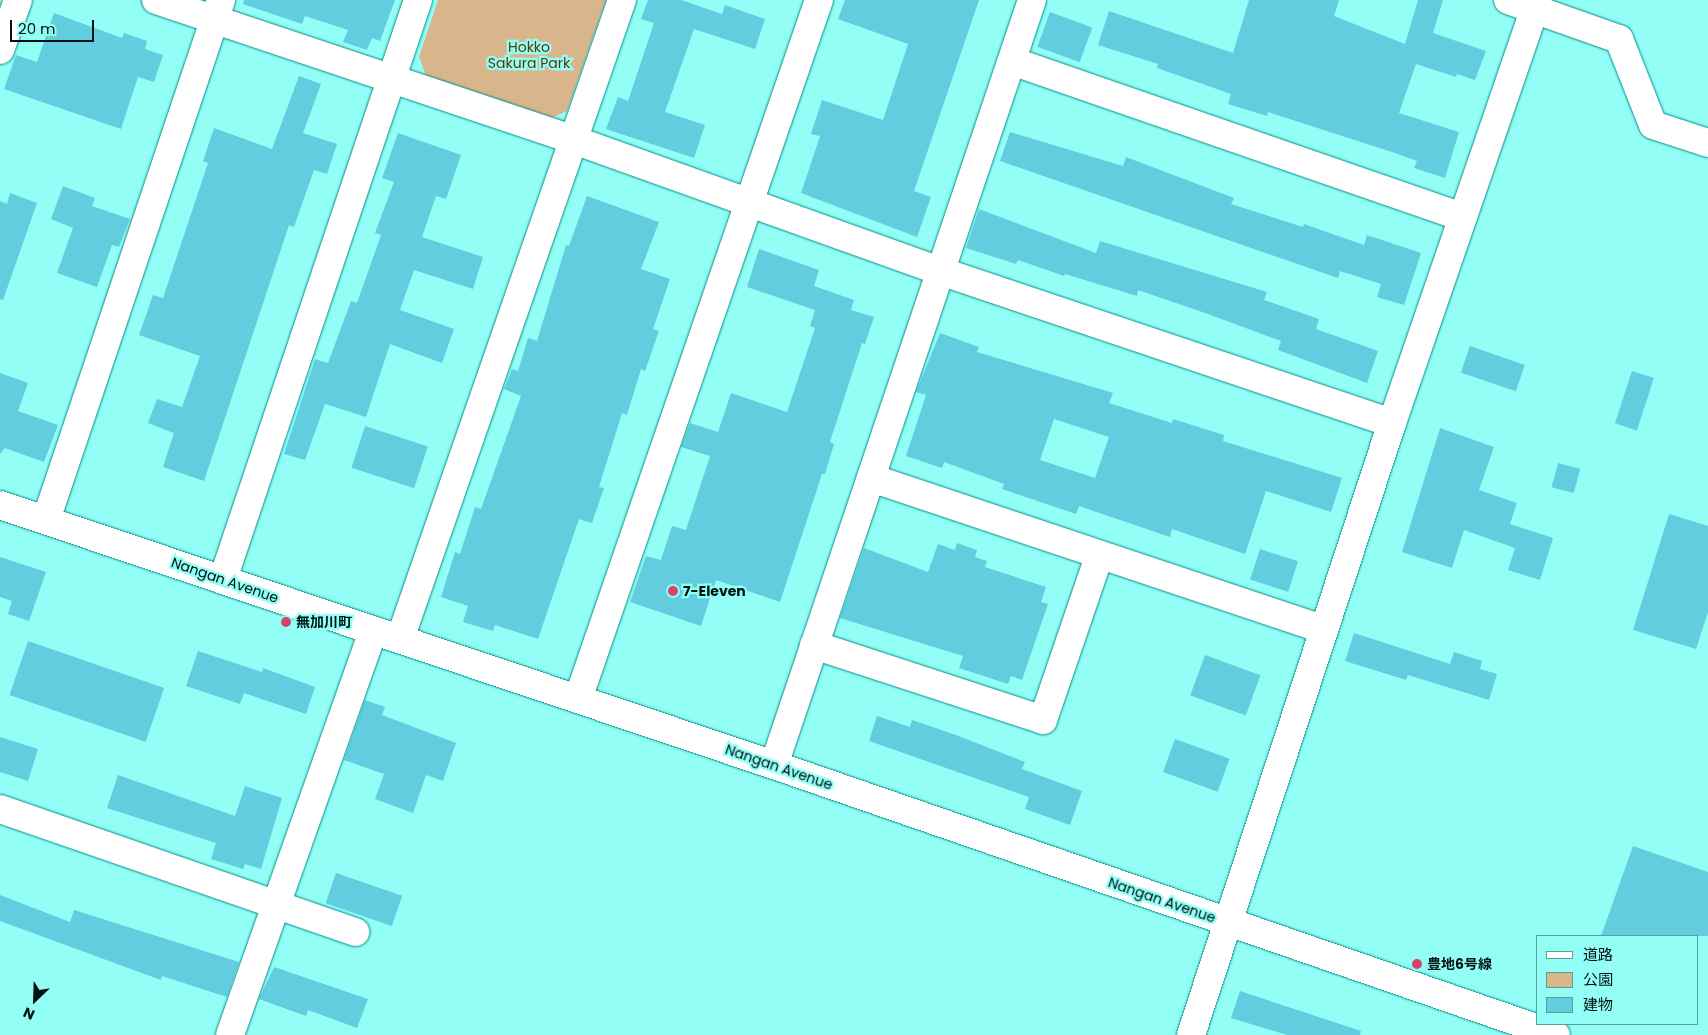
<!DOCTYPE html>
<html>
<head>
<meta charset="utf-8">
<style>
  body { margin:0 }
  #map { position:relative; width:1708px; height:1035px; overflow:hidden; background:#92fef6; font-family:Poppins,"Noto Sans JP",sans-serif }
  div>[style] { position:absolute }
  .green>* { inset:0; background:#d9b58c }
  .building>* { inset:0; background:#62cddf; transform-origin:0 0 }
  .roads { filter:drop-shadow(0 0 1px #008e88) drop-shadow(0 0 1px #008e88) }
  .minor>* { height:28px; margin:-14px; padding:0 14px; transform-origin:14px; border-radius:14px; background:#fff }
  .major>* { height:28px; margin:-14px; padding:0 14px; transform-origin:14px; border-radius:14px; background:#fff }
  .dots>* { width:14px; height:14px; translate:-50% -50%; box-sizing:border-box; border:2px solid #92fef6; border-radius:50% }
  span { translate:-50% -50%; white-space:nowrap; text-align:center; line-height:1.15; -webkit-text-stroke:4.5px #92fef6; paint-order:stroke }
  .park-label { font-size:14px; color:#5c3800 }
  .street-label { font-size:14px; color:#001211 }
  .poi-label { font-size:14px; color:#001211; font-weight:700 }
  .left { translate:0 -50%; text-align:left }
  .legend { position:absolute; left:1536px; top:935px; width:162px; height:90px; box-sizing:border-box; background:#92fef6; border:1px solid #58a09a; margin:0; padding:6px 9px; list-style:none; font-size:15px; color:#001211 }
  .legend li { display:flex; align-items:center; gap:10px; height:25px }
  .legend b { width:25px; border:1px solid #58a09a }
  .north { position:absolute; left:10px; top:975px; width:50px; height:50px; -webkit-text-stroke:4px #92fef6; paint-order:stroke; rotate:204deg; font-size:14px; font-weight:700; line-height:20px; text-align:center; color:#001211 }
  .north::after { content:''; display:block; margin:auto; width:18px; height:22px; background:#001211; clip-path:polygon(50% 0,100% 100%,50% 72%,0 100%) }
  .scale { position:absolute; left:10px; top:20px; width:84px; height:22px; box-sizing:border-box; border:2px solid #001211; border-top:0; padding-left:6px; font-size:15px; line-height:18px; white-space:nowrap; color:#001211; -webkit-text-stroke:4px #92fef6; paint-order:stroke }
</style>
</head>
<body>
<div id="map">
  <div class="green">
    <i style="clip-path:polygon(438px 0,606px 0,567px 111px,549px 119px,426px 76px,419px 57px)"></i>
  </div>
  <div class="building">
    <i style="clip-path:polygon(244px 0,395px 0,380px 41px,372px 38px,367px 50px,343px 42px,348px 30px,305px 16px,302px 24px,243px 4px)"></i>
    <i style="clip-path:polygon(648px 0,681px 0,722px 14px,725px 5px,765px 19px,755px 49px,694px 29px,665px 112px,705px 125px,694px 158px,606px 129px,618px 97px,628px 101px,654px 23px,641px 19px)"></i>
    <i style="clip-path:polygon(845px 0,979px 0,914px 191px,931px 197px,917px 237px,801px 193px,820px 136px,811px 134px,822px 100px,883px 120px,908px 44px,838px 19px)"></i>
    <i style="clip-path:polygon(1249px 0,1339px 0,1334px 16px,1405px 44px,1418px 0,1443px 0,1433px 33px,1486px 51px,1475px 80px,1457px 74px,1456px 77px,1416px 64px,1399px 113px,1459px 132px,1445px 178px,1414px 168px,1417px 161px,1395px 153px,1268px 112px,1267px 116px,1228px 104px,1231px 94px,1157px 68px,1158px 64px,1098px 45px,1109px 11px,1233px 53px)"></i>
    <i style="left:1050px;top:12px;width:45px;height:37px;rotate:20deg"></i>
    <i style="clip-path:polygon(54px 13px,122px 38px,124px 33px,147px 41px,145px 49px,163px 55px,154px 82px,138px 77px,121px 129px,4px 89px,16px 55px,37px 62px)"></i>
    <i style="clip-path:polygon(299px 76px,321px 84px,303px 133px,337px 144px,327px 174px,314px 170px,294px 227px,289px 225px,204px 481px,163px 467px,174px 433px,148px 423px,157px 399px,182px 407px,200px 356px,139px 335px,153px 295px,163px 298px,208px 163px,203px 161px,214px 128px,272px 149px)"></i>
    <i style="clip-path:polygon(1010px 132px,1123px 166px,1126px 157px,1234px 198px,1231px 204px,1303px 227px,1304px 224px,1364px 245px,1367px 235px,1421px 253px,1404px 305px,1377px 297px,1381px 284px,1340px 271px,1338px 278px,1000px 161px)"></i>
    <i style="clip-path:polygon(398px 133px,461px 155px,446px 199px,436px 196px,422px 237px,483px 257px,473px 289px,414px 270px,400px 310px,454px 329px,442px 363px,390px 344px,366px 417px,325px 404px,305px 460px,284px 454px,315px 359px,328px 363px,351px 301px,357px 303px,381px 235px,375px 233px,394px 182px,382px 178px)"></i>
    <i style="clip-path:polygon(63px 186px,95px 198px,92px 206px,130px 219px,119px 247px,112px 245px,97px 287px,57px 273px,73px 228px,51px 219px)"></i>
    <i style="clip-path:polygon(10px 193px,37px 203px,3px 300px,0 299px,0 201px,7px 204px)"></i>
    <i style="clip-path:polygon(587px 196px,659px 222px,641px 269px,670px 279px,653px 329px,659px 331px,645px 371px,641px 369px,627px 415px,622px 413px,599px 487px,604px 488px,592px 523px,579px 519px,538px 639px,495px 625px,493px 631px,463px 622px,468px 606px,441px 597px,455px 552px,460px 554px,475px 507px,481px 509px,521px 396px,504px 389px,512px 369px,518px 371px,528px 338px,537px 341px,566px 245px,569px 246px)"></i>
    <i style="clip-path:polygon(979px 209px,1096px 253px,1100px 241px,1267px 292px,1264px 300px,1319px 319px,1316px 329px,1378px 351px,1367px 383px,1278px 350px,1281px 341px,1208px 314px,1138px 290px,1137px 296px,1065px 274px,1064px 276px,1018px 260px,1016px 264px,966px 248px)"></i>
    <i style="clip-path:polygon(759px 249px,819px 270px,814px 286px,854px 300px,851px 310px,874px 317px,865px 344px,862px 343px,830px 442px,834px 444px,825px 474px,822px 474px,780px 602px,716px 580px,701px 626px,630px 602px,646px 556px,661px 560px,672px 526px,686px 530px,710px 456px,681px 447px,690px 423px,718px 432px,731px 393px,787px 412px,815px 328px,810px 326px,815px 310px,747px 287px)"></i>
    <i style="clip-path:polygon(evenodd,940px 333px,979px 347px,977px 352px,1113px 393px,1109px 403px,1172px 423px,1173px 419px,1224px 435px,1223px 441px,1342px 478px,1331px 512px,1266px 491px,1245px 554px,1172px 529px,1170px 537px,1079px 506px,1076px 514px,1002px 489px,1004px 484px,944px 462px,942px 468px,906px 456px,926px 395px,916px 392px,940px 333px,1054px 419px,1109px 437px,1095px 478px,1040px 460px,1054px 419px)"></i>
    <i style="left:1470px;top:346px;width:58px;height:28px;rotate:19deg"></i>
    <i style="left:1632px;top:371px;width:23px;height:55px;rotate:18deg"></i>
    <i style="clip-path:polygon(0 373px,28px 383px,18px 411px,58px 425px,44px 462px,5px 448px,0 454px)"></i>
    <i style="left:365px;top:426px;width:66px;height:44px;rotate:18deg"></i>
    <i style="clip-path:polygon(1440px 428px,1494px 447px,1479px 490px,1517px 503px,1510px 524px,1553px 538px,1540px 580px,1508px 570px,1515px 548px,1464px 530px,1452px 568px,1402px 552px)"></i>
    <i style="left:1558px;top:463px;width:23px;height:25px;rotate:15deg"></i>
    <i style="clip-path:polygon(1669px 514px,1708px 526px,1708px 612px,1696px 649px,1633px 630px)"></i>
    <i style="clip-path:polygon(957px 543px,977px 550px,975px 557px,987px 561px,985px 567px,1046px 587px,1041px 602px,1048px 604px,1022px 680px,1011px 676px,1008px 684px,959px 668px,963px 656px,840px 618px,864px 548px,928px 572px,938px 544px,955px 550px)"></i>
    <i style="left:1260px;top:549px;width:40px;height:32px;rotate:18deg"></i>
    <i style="clip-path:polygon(0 557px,46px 572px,29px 621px,8px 614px,12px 601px,0 597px)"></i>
    <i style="clip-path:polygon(1354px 633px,1450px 664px,1454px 652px,1482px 661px,1480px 669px,1497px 674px,1489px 700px,1408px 675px,1406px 680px,1345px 661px)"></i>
    <i style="left:28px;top:641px;width:144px;height:57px;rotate:19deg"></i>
    <i style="clip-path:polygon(198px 651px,262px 672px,263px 668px,315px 687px,306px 714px,244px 693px,240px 704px,186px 686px)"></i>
    <i style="left:1205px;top:655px;width:59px;height:43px;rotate:20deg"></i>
    <i style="clip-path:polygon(365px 700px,385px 707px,382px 715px,456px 743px,443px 781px,426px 775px,413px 813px,375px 799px,384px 774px,344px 760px)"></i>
    <i style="clip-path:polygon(877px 716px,910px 727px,912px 720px,956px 735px,1025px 762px,1022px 769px,1082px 791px,1070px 825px,1025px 809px,1029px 797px,869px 741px)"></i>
    <i style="clip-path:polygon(0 737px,38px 749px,28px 781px,0 772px)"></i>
    <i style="left:1175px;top:739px;width:58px;height:35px;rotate:20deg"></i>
    <i style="clip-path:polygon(118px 775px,235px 816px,245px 786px,282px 798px,261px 869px,245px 864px,243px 869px,211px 859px,216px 843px,107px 808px)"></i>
    <i style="clip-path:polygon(1633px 846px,1708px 872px,1708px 936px,1601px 936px)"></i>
    <i style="left:336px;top:873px;width:70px;height:32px;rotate:19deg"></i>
    <i style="clip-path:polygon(0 895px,70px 922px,74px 910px,239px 962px,227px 997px,162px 976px,161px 980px,0 921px)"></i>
    <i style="clip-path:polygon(274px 967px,368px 999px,357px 1028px,308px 1010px,306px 1016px,259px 999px)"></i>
    <i style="clip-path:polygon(1240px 991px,1361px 1031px,1360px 1035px,1287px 1035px,1231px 1018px)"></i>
  </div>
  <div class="roads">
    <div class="minor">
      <i style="left:156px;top:0;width:441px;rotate:18.5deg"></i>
      <i style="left:574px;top:140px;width:389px;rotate:19.7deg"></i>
      <i style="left:940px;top:271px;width:477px;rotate:18.6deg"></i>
      <i style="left:1508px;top:0;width:118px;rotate:19.4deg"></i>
      <i style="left:1619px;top:39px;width:92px;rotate:68.4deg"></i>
      <i style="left:1653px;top:125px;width:58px;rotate:18.1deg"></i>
      <i style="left:0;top:50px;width:53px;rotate:-70.2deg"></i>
      <i style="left:1012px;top:61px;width:477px;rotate:19.1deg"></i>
      <i style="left:871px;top:478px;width:477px;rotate:18.5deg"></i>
      <i style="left:46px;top:520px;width:549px;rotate:-71.4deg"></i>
      <i style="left:223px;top:579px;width:611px;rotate:-71.39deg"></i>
      <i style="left:400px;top:639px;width:676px;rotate:-70.84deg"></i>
      <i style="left:814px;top:645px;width:241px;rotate:18.1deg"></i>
      <i style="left:1043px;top:720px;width:173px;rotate:-71.1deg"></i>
      <i style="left:578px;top:699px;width:739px;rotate:-70.98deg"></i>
      <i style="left:774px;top:765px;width:807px;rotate:-71.36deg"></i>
      <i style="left:0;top:809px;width:376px;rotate:19.1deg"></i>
      <i style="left:230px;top:1035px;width:429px;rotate:-70.5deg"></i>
      <i style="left:1191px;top:1035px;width:644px;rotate:-71.82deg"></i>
      <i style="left:1392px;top:423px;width:447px;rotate:-71deg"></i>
    </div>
    <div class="major">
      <i style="left:0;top:505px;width:817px;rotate:18.57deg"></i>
      <i style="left:774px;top:765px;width:827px;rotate:19.05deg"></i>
    </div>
  </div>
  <div class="dots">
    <i style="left:673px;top:591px;background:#d34467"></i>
    <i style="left:286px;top:622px;background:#d34467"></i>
    <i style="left:1417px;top:964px;background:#d34467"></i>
  </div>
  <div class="park-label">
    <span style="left:529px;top:55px">Hokko<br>Sakura Park</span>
  </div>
  <div class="street-label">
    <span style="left:225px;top:580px;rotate:19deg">Nangan Avenue</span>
    <span style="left:779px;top:767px;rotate:19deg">Nangan Avenue</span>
    <span style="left:1162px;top:900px;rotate:19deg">Nangan Avenue</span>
  </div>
  <div class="poi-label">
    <span class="left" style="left:683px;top:591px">7-Eleven</span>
    <span class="left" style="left:296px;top:622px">無加川町</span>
    <span class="left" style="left:1427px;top:964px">豊地6号線</span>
  </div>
  <ul class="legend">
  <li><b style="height:6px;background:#fff"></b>道路</li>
  <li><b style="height:14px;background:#d9b58c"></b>公園</li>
  <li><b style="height:14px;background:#62cddf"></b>建物</li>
  </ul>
  <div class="north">N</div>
  <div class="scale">20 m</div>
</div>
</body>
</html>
